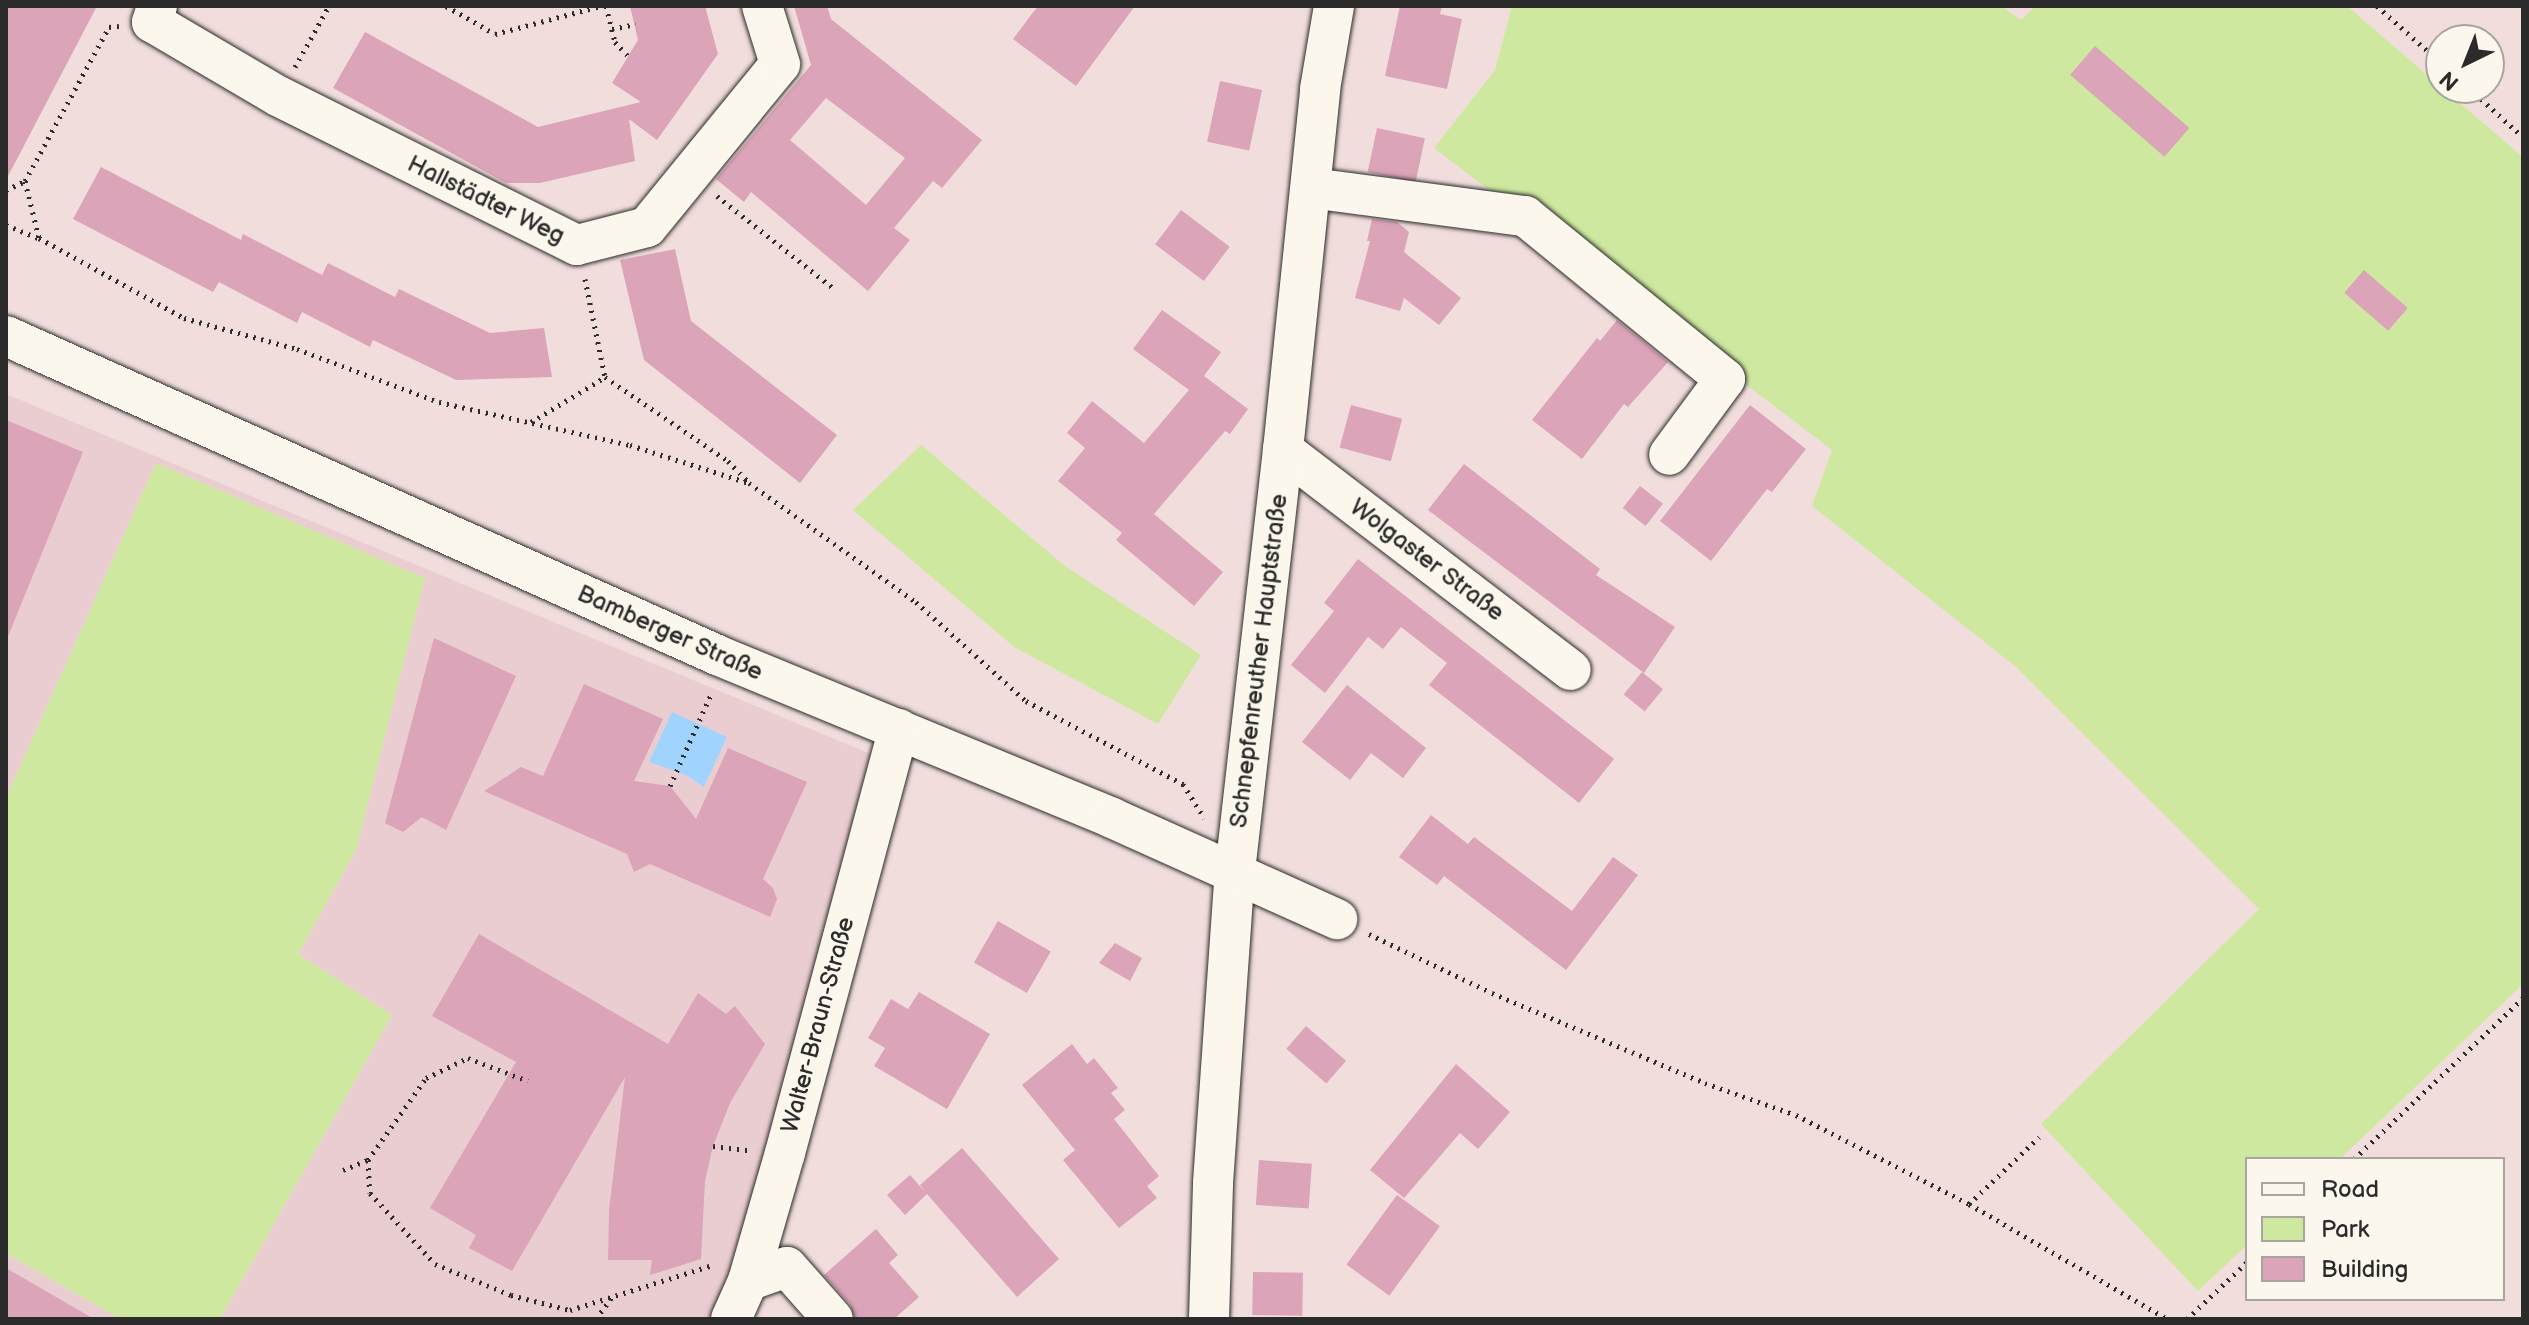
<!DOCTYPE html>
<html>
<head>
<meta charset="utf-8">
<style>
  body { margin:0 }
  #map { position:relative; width:2529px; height:1325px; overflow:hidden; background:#f1dedc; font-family:"Balsamiq Sans",sans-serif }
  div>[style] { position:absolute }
  .built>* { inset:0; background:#eacdd1 }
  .green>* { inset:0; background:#cee99f }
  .water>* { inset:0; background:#a0d4fe }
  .building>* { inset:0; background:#dba4b8; transform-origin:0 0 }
  .path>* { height:5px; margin-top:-2.5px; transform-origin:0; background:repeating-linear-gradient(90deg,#2b2b2b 0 2px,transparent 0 8px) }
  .roads { filter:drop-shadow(0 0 2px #2b2b2b) drop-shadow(0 0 2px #2b2b2b) }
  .minor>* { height:40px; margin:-20px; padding:0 20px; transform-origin:20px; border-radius:20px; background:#fbf7ec }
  span { translate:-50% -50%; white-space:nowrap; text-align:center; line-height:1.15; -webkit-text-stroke:6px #fbf7ec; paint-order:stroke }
  .street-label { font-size:24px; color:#2b2b2b }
  .frame { position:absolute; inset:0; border:8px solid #2b2b2b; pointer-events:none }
  .legend { position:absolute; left:2245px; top:1157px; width:260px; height:144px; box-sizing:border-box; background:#fbf7ec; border:2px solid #a8a59f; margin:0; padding:10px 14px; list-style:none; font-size:24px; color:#2b2b2b }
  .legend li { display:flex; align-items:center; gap:16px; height:40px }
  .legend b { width:40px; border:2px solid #a8a59f }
  .north { position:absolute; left:2425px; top:24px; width:80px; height:80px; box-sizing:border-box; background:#fbf7ec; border:2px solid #a8a59f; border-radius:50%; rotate:223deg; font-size:22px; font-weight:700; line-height:32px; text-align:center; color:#2b2b2b }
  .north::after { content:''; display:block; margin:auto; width:28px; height:36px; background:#2b2b2b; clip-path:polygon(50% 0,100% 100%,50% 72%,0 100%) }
</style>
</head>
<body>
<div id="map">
  <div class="built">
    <i style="clip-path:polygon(6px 394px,897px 765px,733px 1319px,220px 1319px,392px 1015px,298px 954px,356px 850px,156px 463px,6px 798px)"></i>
    <i style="clip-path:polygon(6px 1253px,120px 1319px,6px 1319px)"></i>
  </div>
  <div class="green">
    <i style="clip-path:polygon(1512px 6px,2001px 6px,2021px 20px,2036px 6px,2347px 6px,2523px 157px,2523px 984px,2340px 1159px,2247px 1159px,2247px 1245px,2198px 1291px,2041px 1124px,2259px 909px,2015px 666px,1812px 506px,1832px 450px,1434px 148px,1495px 70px)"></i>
    <i style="clip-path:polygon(921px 445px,1065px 566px,1201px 655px,1158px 724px,1014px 647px,853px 510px)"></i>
    <i style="clip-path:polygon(156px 463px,425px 578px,356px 850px,298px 954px,392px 1015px,220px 1319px,120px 1319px,6px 1253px,6px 798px)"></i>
  </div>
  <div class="water">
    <i style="clip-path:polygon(672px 712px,727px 737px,704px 787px,686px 775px,649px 762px)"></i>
  </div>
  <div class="building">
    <i style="clip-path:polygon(6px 6px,97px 6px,6px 180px)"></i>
    <i style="clip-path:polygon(630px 6px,705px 6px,718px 54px,657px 140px,629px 119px,635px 161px,540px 183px,506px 183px,333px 88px,365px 32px,538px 127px,641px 102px,612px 83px,638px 40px)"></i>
    <i style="clip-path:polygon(evenodd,794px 6px,827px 6px,831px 19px,982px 140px,942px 188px,933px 181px,894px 228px,910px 240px,868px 291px,751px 192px,744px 202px,716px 179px,811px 65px,794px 6px,826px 98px,905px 158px,866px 205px,790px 140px,826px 98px)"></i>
    <i style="clip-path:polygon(1038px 6px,1135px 6px,1076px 86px,1013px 39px)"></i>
    <i style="clip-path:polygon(1400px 6px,1442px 6px,1440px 14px,1462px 19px,1447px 89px,1385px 76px)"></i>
    <i style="left:2095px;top:46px;width:125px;height:38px;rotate:41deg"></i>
    <i style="left:1220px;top:81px;width:43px;height:62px;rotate:12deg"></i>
    <i style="left:1377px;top:128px;width:49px;height:45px;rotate:12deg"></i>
    <i style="clip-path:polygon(101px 167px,241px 240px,243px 234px,322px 275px,328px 263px,395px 297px,399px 289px,490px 333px,544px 328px,552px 377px,456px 380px,373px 340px,370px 347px,302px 312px,297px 323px,219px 282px,213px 292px,73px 219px)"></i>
    <i style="left:1181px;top:210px;width:61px;height:43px;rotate:37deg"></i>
    <i style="clip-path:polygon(1372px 219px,1397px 222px,1409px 232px,1404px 252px,1461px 298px,1439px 325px,1404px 298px,1400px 311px,1355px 298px,1370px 241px,1367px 241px)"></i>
    <i style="clip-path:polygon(675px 249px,691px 321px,837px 435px,800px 483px,644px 360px,620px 260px)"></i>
    <i style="left:2364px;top:270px;width:58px;height:30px;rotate:41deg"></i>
    <i style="clip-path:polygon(1162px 310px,1221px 352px,1204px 376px,1248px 409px,1230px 434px,1225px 431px,1154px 514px,1223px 572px,1194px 606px,1116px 540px,1122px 533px,1058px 481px,1085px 448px,1067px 433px,1092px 401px,1144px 443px,1189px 390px,1133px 349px)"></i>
    <i style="clip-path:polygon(1617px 320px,1668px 362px,1628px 407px,1624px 404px,1582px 459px,1532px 420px,1597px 338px,1600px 341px)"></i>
    <i style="left:1351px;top:405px;width:53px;height:44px;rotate:15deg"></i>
    <i style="clip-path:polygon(1750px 405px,1806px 449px,1772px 492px,1767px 489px,1711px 561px,1660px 521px)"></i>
    <i style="clip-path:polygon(6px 420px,83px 452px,7px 639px,6px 639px)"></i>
    <i style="clip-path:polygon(1464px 464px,1600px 569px,1596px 575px,1675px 627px,1644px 673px,1428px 510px)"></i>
    <i style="left:1640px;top:486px;width:29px;height:28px;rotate:38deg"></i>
    <i style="clip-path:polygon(1358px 559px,1614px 759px,1579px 803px,1429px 685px,1447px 663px,1401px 627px,1383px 649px,1368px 637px,1325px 693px,1291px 665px,1334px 611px,1324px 603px)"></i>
    <i style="clip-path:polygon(434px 638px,516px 676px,446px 830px,422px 817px,403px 832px,385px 823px)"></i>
    <i style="left:1642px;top:672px;width:27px;height:29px;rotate:39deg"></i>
    <i style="clip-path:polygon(584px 684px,663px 719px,634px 781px,670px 786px,696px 819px,728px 748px,807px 782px,763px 879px,773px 888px,777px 899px,770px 917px,650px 864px,634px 872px,627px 854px,484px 791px,521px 767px,543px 776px)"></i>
    <i style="clip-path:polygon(1347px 685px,1426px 748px,1403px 778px,1371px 753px,1350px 780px,1302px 742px)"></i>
    <i style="clip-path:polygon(1431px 815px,1468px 844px,1474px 837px,1572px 911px,1613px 857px,1638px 875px,1566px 970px,1444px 876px,1437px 885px,1399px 857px)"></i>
    <i style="left:998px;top:921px;width:61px;height:48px;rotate:30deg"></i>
    <i style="clip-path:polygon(479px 934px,668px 1044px,698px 993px,726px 1014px,735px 1006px,765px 1044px,730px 1103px,713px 1146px,705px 1181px,701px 1259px,650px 1275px,652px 1260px,608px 1260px,609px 1210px,625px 1077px,512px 1271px,469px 1248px,476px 1235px,430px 1208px,516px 1062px,432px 1016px)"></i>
    <i style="clip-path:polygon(1115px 943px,1142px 958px,1130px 981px,1099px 963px)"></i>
    <i style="clip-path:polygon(919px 992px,990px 1034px,947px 1109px,874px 1066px,885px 1048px,868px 1038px,891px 999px,908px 1009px)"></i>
    <i style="left:1306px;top:1026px;width:53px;height:30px;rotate:41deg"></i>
    <i style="clip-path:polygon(1072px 1044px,1087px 1064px,1094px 1058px,1118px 1088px,1111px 1093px,1125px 1110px,1114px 1119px,1159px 1176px,1147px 1186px,1157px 1198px,1119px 1228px,1063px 1160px,1075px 1150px,1022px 1085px)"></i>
    <i style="clip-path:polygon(1456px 1064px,1510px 1112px,1478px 1149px,1460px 1133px,1404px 1198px,1370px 1170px)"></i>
    <i style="clip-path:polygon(962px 1148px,1059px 1259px,1017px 1297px,927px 1194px,905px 1215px,887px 1195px,910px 1175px,925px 1192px,920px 1185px)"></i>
    <i style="left:1259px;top:1160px;width:53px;height:45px;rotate:4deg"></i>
    <i style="left:1397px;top:1195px;width:53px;height:86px;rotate:36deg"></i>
    <i style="clip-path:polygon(876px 1229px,898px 1255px,889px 1263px,919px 1297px,894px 1319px,855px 1319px,850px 1304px,824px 1275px)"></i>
    <i style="clip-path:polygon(6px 1268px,94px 1319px,6px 1319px)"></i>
    <i style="left:1253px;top:1272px;width:50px;height:43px;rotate:1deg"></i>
  </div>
  <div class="path">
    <i style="left:446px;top:6px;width:56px;rotate:29.7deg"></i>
    <i style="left:495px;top:34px;width:109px;rotate:-14.9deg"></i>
    <i style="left:606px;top:6px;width:37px;rotate:76deg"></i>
    <i style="left:615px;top:42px;width:19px;rotate:47deg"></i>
    <i style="left:2377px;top:6px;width:86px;rotate:41.7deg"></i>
    <i style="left:612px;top:29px;width:24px;rotate:-12deg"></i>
    <i style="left:295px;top:67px;width:70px;rotate:-60.9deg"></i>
    <i style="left:2469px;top:88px;width:73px;rotate:42.2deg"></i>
    <i style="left:25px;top:181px;width:59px;rotate:76.2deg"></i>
    <i style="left:6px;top:190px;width:21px;rotate:-25deg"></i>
    <i style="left:25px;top:181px;width:175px;rotate:-61.4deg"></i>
    <i style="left:109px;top:27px;width:10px;rotate:-6deg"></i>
    <i style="left:717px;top:196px;width:147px;rotate:38.4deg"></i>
    <i style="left:6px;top:225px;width:35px;rotate:22deg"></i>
    <i style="left:39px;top:238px;width:166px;rotate:28.9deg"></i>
    <i style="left:184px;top:318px;width:117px;rotate:15.3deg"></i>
    <i style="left:297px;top:349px;width:152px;rotate:20.5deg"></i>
    <i style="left:439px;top:402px;width:196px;rotate:12.7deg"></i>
    <i style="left:630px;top:445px;width:125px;rotate:17.7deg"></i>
    <i style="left:749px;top:483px;width:205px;rotate:35.5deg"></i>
    <i style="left:916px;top:602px;width:148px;rotate:42deg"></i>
    <i style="left:1026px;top:701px;width:178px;rotate:27.9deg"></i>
    <i style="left:1183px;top:784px;width:40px;rotate:58deg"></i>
    <i style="left:585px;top:279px;width:100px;rotate:78.5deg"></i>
    <i style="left:605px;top:377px;width:149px;rotate:34.3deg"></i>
    <i style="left:728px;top:461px;width:29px;rotate:46deg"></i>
    <i style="left:531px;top:422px;width:87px;rotate:-31.3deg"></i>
    <i style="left:670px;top:786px;width:103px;rotate:-65.9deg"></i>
    <i style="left:1369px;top:934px;width:136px;rotate:25.6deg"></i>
    <i style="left:1492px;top:993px;width:231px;rotate:22.9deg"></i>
    <i style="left:1705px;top:1083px;width:96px;rotate:19.4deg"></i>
    <i style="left:1796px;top:1115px;width:195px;rotate:27.2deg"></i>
    <i style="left:1969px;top:1204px;width:229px;rotate:30.1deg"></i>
    <i style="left:713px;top:1146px;width:35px;rotate:7deg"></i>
    <i style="left:2354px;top:1159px;width:233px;rotate:-43.6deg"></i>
    <i style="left:368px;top:1160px;width:33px;rotate:87deg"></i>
    <i style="left:370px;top:1193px;width:96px;rotate:47.5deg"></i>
    <i style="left:435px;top:1264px;width:82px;rotate:22.2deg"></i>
    <i style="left:511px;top:1295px;width:61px;rotate:14.3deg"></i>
    <i style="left:570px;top:1310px;width:150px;rotate:-17.5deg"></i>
    <i style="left:343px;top:1170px;width:27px;rotate:-22deg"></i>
    <i style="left:368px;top:1160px;width:100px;rotate:-54.7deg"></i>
    <i style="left:426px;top:1078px;width:47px;rotate:-25.5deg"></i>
    <i style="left:468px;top:1058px;width:64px;rotate:21deg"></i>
    <i style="left:1969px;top:1204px;width:97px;rotate:-43.7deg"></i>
    <i style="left:596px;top:1319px;width:31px;rotate:-54deg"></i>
    <i style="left:2187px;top:1319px;width:83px;rotate:-43.5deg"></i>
  </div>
  <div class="roads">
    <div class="minor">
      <i style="left:157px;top:6px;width:17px;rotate:107deg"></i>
      <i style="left:152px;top:22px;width:146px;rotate:30.4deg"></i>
      <i style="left:278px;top:96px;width:334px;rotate:26.5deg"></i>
      <i style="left:577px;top:245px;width:72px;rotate:-14.4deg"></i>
      <i style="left:647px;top:227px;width:210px;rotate:-50.8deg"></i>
      <i style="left:780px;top:64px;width:61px;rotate:-107.2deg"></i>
      <i style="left:1311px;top:188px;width:216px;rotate:7.5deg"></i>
      <i style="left:1525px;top:216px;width:258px;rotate:39.2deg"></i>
      <i style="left:1725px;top:379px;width:94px;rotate:126.4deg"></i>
      <i style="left:6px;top:336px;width:779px;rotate:24.16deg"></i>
      <i style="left:717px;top:655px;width:427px;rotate:22.4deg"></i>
      <i style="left:1112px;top:818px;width:247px;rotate:24.2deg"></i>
      <i style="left:1283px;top:450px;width:362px;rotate:37.4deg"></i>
      <i style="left:748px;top:1281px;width:41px;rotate:-19.7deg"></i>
      <i style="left:787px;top:1267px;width:69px;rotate:48.5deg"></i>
      <i style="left:731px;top:1319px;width:42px;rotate:-65.9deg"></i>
      <i style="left:748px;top:1281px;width:133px;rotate:-73.9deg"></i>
      <i style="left:785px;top:1153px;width:439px;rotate:-75deg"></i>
      <i style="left:1209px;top:1319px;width:136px;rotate:-88.3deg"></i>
      <i style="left:1213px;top:1183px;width:313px;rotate:-86deg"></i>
      <i style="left:1235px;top:871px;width:424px;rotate:-83.5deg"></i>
      <i style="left:1283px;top:450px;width:363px;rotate:-84.1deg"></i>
      <i style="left:1320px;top:89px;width:84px;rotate:-80.4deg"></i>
    </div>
  </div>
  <div class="street-label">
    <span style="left:486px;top:200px;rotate:26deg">Hallstädter Weg</span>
    <span style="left:1427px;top:560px;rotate:37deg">Wolgaster Straße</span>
    <span style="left:670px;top:633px;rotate:24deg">Bamberger Straße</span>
    <span style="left:1259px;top:661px;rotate:-83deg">Schnepfenreuther Hauptstraße</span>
    <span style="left:818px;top:1025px;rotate:-75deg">Walter-Braun-Straße</span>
  </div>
  <div class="frame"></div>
  <ul class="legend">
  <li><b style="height:10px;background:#fbf7ec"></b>Road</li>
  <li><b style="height:22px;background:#cee99f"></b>Park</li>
  <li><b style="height:22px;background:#dba4b8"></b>Building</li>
  </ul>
  <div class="north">N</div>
</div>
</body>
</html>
